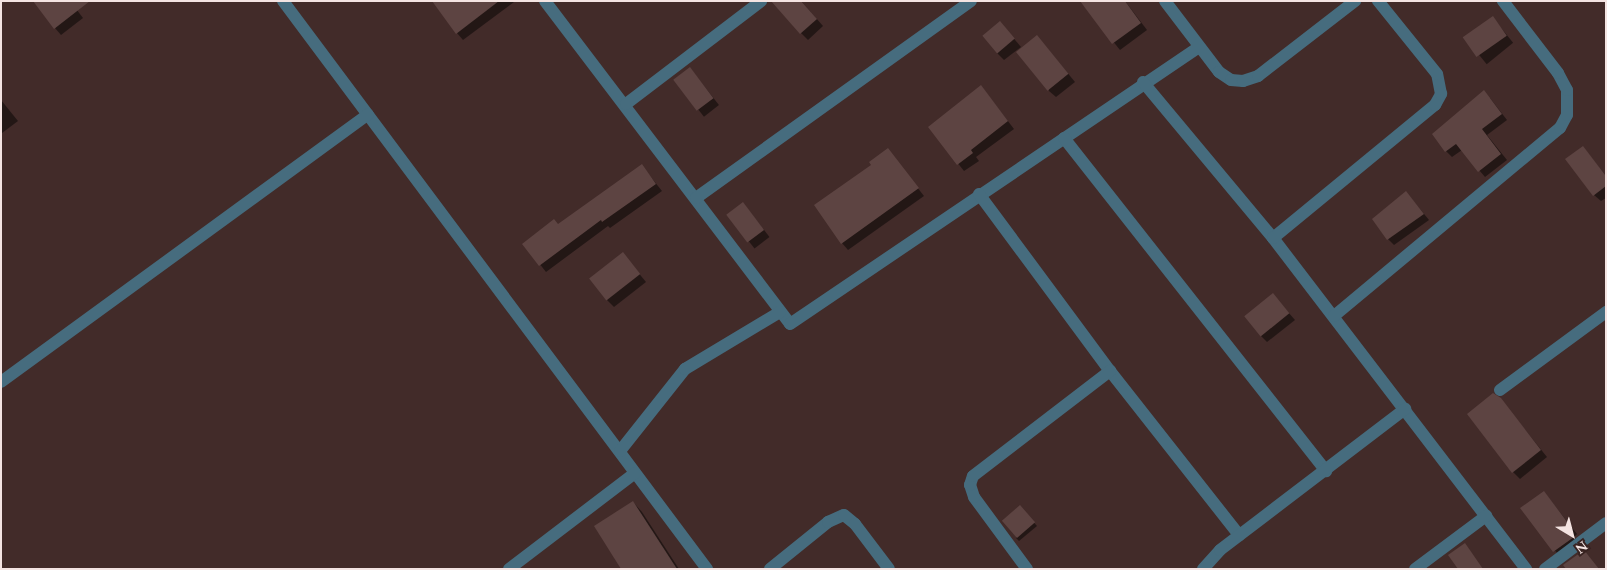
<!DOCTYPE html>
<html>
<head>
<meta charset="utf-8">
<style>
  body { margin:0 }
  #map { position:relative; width:1607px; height:570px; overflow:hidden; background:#422b29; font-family:Spectral,serif }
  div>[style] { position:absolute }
  .shadow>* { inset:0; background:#0007; transform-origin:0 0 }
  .building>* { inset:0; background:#5d4442; transform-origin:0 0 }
  .minor>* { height:12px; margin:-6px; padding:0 6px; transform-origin:6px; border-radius:6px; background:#466c7e }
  span { translate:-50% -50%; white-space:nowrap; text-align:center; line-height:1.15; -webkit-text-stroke:4px #382220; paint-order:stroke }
  .frame { position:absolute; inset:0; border:2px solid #f4e4e2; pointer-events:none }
  .north { position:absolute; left:1547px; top:510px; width:50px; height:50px; -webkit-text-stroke:4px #382220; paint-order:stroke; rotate:143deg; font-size:14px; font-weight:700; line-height:20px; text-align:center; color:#f4e4e2 }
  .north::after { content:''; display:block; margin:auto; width:18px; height:22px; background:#f4e4e2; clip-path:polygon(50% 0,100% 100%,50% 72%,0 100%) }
</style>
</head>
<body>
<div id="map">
  <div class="shadow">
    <i style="clip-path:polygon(70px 1px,83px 18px,61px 35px,55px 28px)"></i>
    <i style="clip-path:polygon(444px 1px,514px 1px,514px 2px,463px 40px,457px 33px)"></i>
    <i style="clip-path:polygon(801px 1px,823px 26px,808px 40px,801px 33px)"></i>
    <i style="clip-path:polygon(1087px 1px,1125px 1px,1147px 30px,1120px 50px,1083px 4px)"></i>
    <i style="left:1493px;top:18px;width:32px;height:34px;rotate:51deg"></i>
    <i style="clip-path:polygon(1000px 22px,1021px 47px,1004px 60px,997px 53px)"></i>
    <i style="clip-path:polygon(1043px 43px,1075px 82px,1056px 97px,1049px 91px)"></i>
    <i style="left:690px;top:68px;width:47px;height:19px;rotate:52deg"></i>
    <i style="clip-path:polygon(981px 86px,1014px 129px,976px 157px,979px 161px,964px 171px,930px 128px)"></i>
    <i style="clip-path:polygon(1490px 98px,1507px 120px,1487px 135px,1507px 160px,1485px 177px,1462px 150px,1452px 157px,1446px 151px)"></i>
    <i style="clip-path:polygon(1px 100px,18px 121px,2px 133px,1px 132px)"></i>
    <i style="clip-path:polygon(1583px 147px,1606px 176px,1606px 198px,1601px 201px,1594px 195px)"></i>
    <i style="clip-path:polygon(888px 150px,924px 196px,848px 250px,842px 243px,873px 166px)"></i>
    <i style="clip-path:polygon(642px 166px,662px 191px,610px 228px,608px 226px,546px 272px,524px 244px,559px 225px)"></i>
    <i style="clip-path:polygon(1406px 192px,1429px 220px,1394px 245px,1388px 239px)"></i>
    <i style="left:743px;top:203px;width:43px;height:19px;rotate:52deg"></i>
    <i style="clip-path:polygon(623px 254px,646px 282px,614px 307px,607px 300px)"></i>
    <i style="clip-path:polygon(1273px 295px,1295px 320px,1267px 342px,1260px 335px)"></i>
    <i style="clip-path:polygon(1500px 399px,1547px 457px,1520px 479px,1513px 472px)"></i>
    <i style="clip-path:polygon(1544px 492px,1577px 534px,1574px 537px,1580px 544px,1561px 558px,1522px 509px)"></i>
    <i style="clip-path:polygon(633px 502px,642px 512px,679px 569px,623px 569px)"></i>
    <i style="clip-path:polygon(1023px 510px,1037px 526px,1019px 541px,1016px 538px)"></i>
  </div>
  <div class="building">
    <i style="clip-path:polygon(33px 1px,90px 1px,54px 29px)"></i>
    <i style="clip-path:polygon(432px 1px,499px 1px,456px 34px)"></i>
    <i style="clip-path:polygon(771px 1px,801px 1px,817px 19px,800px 34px)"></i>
    <i style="clip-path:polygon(1080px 1px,1125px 1px,1141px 23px,1112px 44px)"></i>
    <i style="left:1493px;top:16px;width:24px;height:37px;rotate:55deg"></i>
    <i style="left:1000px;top:21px;width:23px;height:23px;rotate:50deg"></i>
    <i style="left:1037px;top:35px;width:50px;height:27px;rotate:51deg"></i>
    <i style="left:690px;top:67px;width:39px;height:21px;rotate:53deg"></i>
    <i style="clip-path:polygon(981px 85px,1008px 121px,971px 150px,973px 153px,957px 165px,928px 127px)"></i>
    <i style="clip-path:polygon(1484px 90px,1502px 114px,1482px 129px,1501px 154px,1478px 172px,1456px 144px,1445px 152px,1432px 134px)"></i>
    <i style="clip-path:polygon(1583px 146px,1606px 176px,1606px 186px,1593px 196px,1565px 159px)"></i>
    <i style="clip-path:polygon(888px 148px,919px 188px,841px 244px,814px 205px,871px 165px,869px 162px)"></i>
    <i style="clip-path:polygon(642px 164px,656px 184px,602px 222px,601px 220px,539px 266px,522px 244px,554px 219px,558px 224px)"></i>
    <i style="clip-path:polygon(1406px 191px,1424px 214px,1387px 240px,1372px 219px)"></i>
    <i style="left:743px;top:202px;width:35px;height:21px;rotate:53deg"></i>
    <i style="left:623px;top:252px;width:28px;height:43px;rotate:52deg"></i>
    <i style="left:1273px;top:293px;width:26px;height:37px;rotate:51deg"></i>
    <i style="clip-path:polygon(1493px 393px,1501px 398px,1541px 450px,1512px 473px,1467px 414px)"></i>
    <i style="clip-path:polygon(1544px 491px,1571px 527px,1568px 529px,1574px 537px,1553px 552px,1520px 508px)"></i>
    <i style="clip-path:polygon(633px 501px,677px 569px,621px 569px,594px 526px)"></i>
    <i style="left:1020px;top:505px;width:23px;height:24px;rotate:49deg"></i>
    <i style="clip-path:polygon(1465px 543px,1483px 569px,1458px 569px,1448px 555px)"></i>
    <i style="clip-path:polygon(1584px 550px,1599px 569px,1566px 569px,1563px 565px)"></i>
  </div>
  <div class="minor">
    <i style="left:283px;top:1px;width:709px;rotate:53.26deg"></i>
    <i style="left:545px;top:1px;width:405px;rotate:52.8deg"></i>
    <i style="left:790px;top:324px;width:494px;rotate:-34.1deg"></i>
    <i style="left:1165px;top:1px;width:89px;rotate:52.7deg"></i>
    <i style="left:1219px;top:72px;width:14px;rotate:34deg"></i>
    <i style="left:1231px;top:80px;width:12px;rotate:5deg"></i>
    <i style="left:1243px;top:81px;width:16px;rotate:-18deg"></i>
    <i style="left:1258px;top:76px;width:123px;rotate:-37.7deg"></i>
    <i style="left:1143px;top:82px;width:203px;rotate:50.2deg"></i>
    <i style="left:1273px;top:238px;width:417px;rotate:52.6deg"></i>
    <i style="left:626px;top:104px;width:170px;rotate:-37.3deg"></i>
    <i style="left:1064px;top:138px;width:424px;rotate:51.8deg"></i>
    <i style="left:979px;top:194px;width:220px;rotate:53.5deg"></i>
    <i style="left:1110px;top:371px;width:209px;rotate:51.8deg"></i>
    <i style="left:696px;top:198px;width:338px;rotate:-35.6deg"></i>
    <i style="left:1273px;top:238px;width:210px;rotate:-39.4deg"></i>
    <i style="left:1435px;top:105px;width:13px;rotate:-61deg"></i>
    <i style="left:1441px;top:94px;width:20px;rotate:-101deg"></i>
    <i style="left:1437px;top:74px;width:94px;rotate:-128.9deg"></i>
    <i style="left:1334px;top:316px;width:294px;rotate:-39.8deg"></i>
    <i style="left:1560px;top:128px;width:15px;rotate:-62deg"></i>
    <i style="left:1567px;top:115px;width:25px;rotate:-90deg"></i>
    <i style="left:1567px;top:90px;width:19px;rotate:-118deg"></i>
    <i style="left:1558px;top:73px;width:91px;rotate:-127.4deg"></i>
    <i style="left:1px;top:382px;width:454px;rotate:-36.1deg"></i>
    <i style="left:1500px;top:390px;width:132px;rotate:-36.3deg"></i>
    <i style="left:620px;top:451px;width:105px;rotate:-51.6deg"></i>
    <i style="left:685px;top:369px;width:111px;rotate:-31deg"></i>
    <i style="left:509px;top:569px;width:158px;rotate:-37.3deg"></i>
    <i style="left:770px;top:569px;width:75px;rotate:-39deg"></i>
    <i style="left:828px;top:522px;width:17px;rotate:-24deg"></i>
    <i style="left:844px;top:515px;width:14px;rotate:39deg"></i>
    <i style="left:855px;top:524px;width:56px;rotate:52.9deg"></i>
    <i style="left:1027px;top:569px;width:89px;rotate:-126.4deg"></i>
    <i style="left:974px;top:497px;width:13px;rotate:-108deg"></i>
    <i style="left:970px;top:485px;width:9px;rotate:-72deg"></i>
    <i style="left:973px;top:476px;width:173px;rotate:-37.5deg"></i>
    <i style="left:1203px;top:569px;width:25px;rotate:-48deg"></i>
    <i style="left:1220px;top:550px;width:233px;rotate:-37.3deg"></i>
    <i style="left:1415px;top:569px;width:89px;rotate:-36.7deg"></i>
    <i style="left:1545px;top:569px;width:76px;rotate:-37deg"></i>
  </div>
  <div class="frame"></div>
  <div class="north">N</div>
</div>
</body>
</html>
